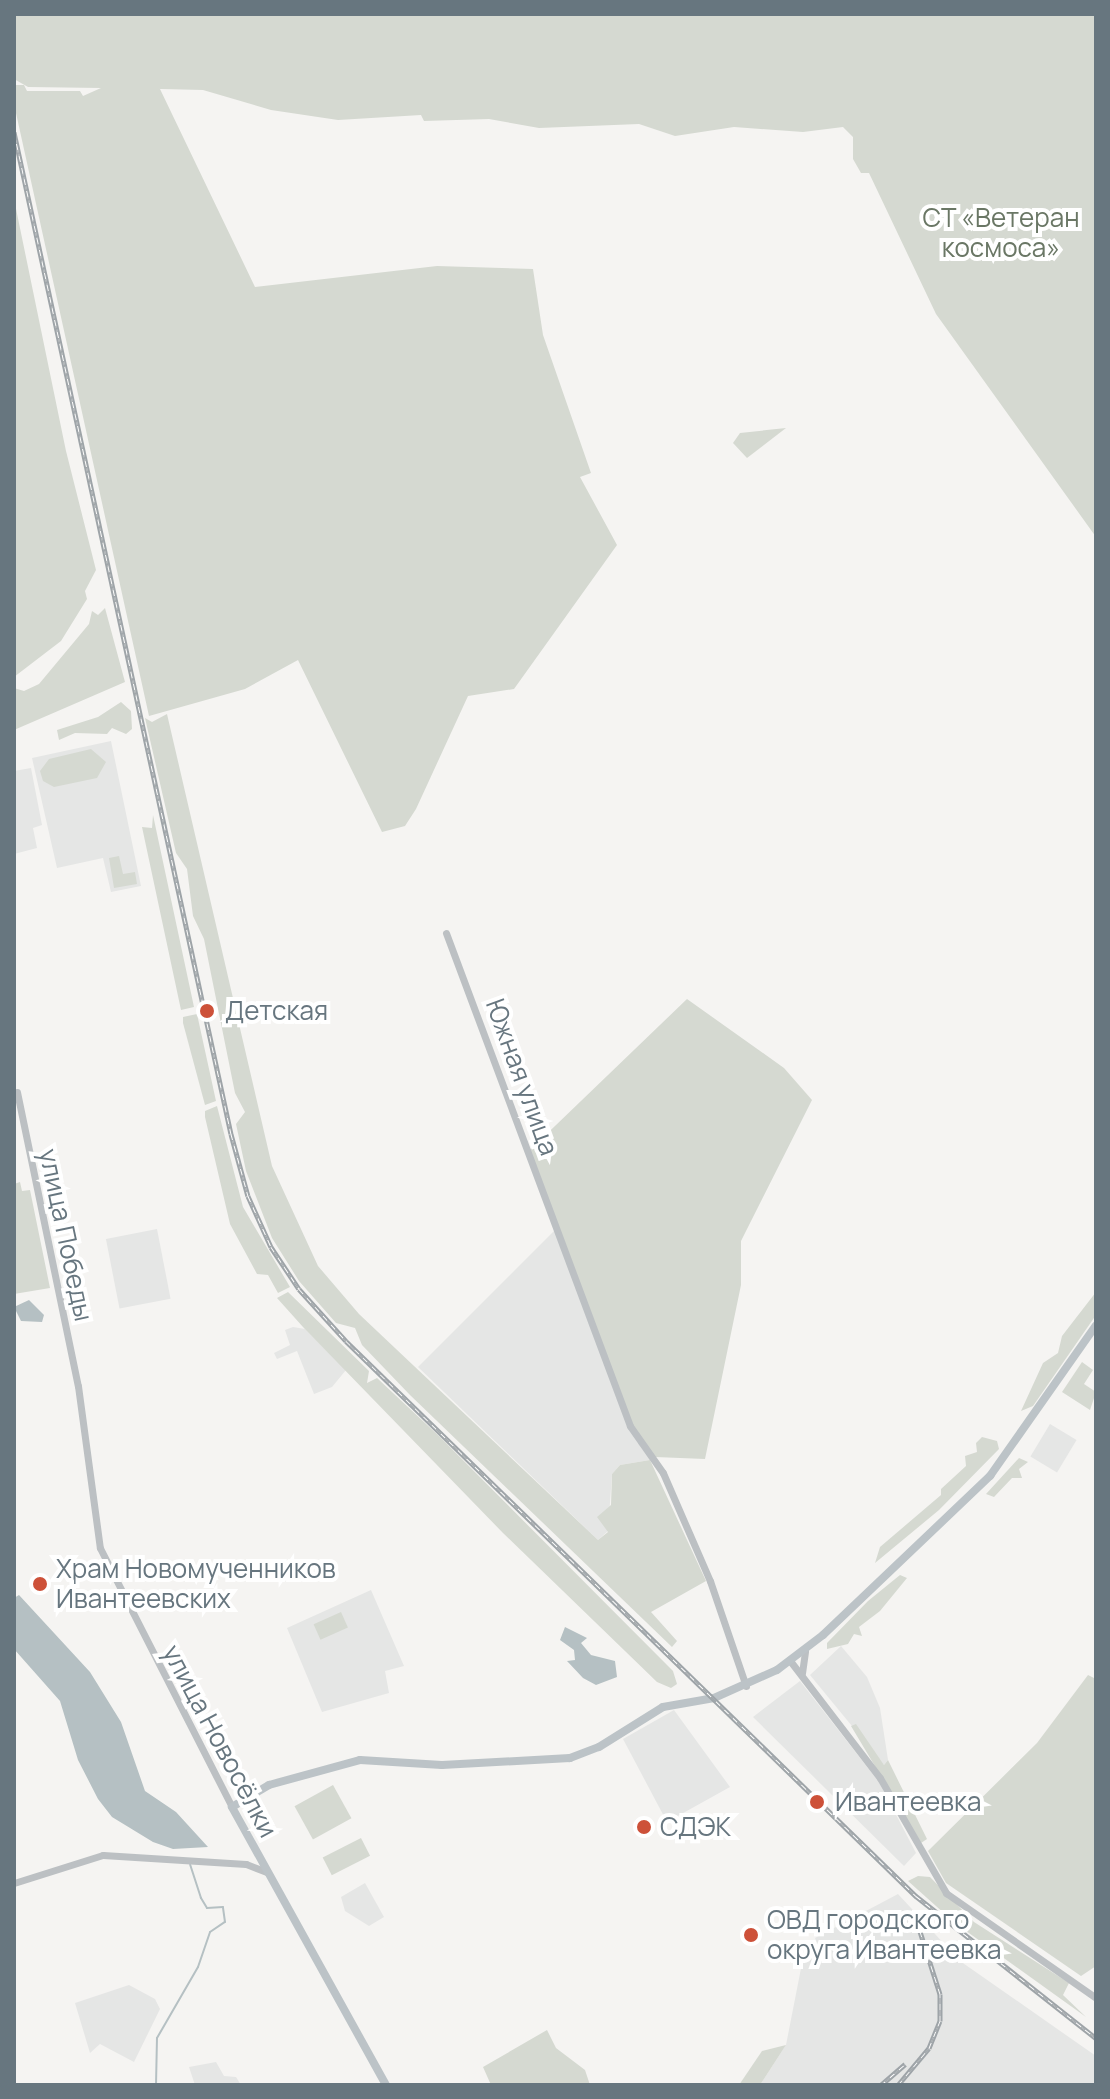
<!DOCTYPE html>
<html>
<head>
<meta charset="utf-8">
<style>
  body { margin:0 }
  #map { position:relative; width:1110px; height:2099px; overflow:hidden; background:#f5f4f2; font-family:Manrope,sans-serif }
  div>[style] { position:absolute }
  .built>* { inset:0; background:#e5e6e5; transform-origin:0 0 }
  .green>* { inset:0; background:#d5d9d1; transform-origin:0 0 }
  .water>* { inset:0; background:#b5c0c3 }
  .stream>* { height:2px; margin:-1px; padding:0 1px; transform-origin:1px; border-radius:1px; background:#b5c0c3 }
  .tertiary>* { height:7px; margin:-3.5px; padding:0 3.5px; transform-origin:3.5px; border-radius:3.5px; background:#bcc0c3 }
  .secondary>* { height:8px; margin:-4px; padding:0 4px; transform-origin:4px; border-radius:4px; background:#bcc3c7 }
  .rail>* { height:5px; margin-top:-2.5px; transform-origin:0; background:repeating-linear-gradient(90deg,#fff 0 6px,#9ea4a8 0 12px); box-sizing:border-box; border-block:2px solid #9ea4a8 }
  .dots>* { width:22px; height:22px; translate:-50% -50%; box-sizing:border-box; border:4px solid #fff; border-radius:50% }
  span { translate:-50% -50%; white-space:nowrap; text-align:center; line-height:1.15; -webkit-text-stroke:8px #fff; paint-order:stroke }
  .park-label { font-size:26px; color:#6a7765 }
  .poi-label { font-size:26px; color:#67767f }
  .left { translate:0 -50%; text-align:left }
  .street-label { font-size:26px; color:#67767f }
  .frame { position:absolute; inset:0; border:16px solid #67767f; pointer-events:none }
</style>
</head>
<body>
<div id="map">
  <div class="built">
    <i style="clip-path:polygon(111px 741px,141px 886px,111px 892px,103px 858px,57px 868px,32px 758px)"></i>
    <i style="clip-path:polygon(31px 768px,42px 825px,33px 828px,37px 848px,14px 854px,14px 771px)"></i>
    <i style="left:157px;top:1229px;width:71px;height:52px;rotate:79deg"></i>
    <i style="clip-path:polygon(556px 1229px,650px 1460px,620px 1465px,612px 1474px,608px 1531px,598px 1540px,418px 1367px)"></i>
    <i style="clip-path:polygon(293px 1327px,305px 1329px,346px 1370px,332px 1387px,314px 1394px,297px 1351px,277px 1359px,274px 1353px,290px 1345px,285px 1330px)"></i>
    <i style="left:1050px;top:1424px;width:31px;height:38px;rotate:31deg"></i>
    <i style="clip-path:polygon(371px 1590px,404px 1666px,385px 1671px,389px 1693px,322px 1712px,287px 1628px)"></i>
    <i style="clip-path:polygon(841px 1646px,867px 1677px,880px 1708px,888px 1760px,884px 1765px,810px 1675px)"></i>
    <i style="clip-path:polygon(800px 1681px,879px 1782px,916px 1853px,904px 1866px,753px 1717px)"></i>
    <i style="clip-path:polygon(674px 1710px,730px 1787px,667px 1822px,623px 1739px)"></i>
    <i style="clip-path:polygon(365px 1883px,384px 1917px,369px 1926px,345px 1911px,341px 1897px)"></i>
    <i style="clip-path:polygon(898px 1894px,960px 1961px,1096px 2056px,1096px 2085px,760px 2085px,786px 2045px,804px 1953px,817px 1943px,815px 1938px)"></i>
    <i style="clip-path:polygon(129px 1985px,155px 1999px,160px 2009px,134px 2062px,100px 2044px,90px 2053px,75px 2003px)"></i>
    <i style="clip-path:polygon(216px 2062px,224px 2076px,236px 2077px,241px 2085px,195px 2085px,189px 2067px)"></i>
  </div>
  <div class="green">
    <i style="clip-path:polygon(14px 14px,1096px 14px,1096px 537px,936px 314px,869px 173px,861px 173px,853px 159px,853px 137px,843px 127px,803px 132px,734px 127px,675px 136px,639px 124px,539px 128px,489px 119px,424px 121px,421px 115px,338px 120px,271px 110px,203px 90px,119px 88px,160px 89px,255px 287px,437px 266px,533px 269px,543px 335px,591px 473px,580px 477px,617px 545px,514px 689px,468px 696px,416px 809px,405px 826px,382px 832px,298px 660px,245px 689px,149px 716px,14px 104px,14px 85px,24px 85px,27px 91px,80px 91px,83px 96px,101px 88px,28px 87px,14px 79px)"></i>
    <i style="clip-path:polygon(14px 199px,66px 451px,96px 570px,85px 591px,87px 599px,61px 641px,14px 677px)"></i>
    <i style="clip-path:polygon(786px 428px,747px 458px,733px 443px,740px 433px)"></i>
    <i style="clip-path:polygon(105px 608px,125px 682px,14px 730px,14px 688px,24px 691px,39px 684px,89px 624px,92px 611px,98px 615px)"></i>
    <i style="clip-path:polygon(121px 702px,131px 711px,132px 729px,126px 734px,112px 728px,107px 734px,75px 733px,59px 740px,57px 730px,98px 717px)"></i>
    <i style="clip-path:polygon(167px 714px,272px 1166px,318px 1266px,359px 1314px,598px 1540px,608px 1532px,597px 1517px,611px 1505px,612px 1474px,620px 1465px,650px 1460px,706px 1581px,651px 1612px,677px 1641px,672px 1647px,410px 1395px,362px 1345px,355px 1328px,336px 1323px,299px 1281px,272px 1238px,246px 1171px,236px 1124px,245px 1112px,235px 1093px,204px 939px,193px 916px,187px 869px,176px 853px,145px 718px,152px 722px)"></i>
    <i style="clip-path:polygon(91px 749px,106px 762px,97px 778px,54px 787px,43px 781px,40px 771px,49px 759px)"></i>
    <i style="clip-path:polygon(153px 815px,194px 1007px,181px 1010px,142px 827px,152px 828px)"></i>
    <i style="clip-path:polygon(119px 856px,123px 874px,135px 872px,137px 884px,114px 888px,109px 858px)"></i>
    <i style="clip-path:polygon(687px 999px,784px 1068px,812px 1100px,741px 1241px,741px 1285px,705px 1459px,655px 1457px,639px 1445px,529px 1151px)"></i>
    <i style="clip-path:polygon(197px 1014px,216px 1101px,205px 1105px,183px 1023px,183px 1017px)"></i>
    <i style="clip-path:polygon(217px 1106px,243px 1207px,290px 1287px,278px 1293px,268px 1275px,257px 1274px,230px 1224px,205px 1117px,205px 1111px)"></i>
    <i style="clip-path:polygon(20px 1182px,22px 1191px,30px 1190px,50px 1288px,14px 1294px,14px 1184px)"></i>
    <i style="clip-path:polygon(288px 1292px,369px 1371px,367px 1383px,377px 1378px,440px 1437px,673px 1671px,677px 1684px,671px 1688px,657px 1682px,503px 1533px,303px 1327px,277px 1298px)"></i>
    <i style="clip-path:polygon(1096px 1292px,1096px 1315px,1033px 1406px,1021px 1411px,1043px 1363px,1058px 1353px,1062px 1336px)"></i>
    <i style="clip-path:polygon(1082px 1362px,1093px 1370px,1084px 1384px,1096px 1392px,1090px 1410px,1062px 1392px)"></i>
    <i style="clip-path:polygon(982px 1437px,997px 1441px,999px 1449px,939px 1510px,875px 1563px,880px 1547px,941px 1495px,941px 1489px,966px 1466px,965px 1456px,977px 1452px,976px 1443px)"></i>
    <i style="clip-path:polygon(1019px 1458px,1028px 1462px,1019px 1469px,1022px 1478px,1012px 1478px,994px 1497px,986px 1494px)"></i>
    <i style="clip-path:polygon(900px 1575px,907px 1578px,880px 1611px,859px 1627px,862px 1636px,854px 1634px,848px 1644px,827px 1649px,827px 1643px,868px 1601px)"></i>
    <i style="left:341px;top:1612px;width:17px;height:30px;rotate:66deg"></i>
    <i style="clip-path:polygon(1088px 1675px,1096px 1679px,1096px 1966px,1081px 1976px,946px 1883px,928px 1851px,1037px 1743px)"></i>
    <i style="clip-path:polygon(856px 1724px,884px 1765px,888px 1760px,927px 1839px,921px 1843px,851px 1726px)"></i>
    <i style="left:333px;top:1785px;width:38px;height:44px;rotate:61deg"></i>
    <i style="left:361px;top:1838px;width:20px;height:43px;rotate:63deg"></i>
    <i style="clip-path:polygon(918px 1876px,930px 1877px,974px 1922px,1069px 1983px,1063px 1995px,1086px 2017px,955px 1923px,908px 1881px)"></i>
    <i style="clip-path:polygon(547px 2030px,556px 2048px,585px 2070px,590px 2085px,491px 2085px,483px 2067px)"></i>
    <i style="clip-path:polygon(786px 2045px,760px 2085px,739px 2085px,762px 2051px)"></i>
  </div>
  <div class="water">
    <i style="clip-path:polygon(29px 1300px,44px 1315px,42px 1322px,21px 1321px,14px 1307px)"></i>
    <i style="clip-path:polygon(19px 1595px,90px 1672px,121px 1722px,145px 1791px,176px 1812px,208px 1847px,173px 1849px,153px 1842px,112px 1817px,98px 1799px,78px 1760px,60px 1701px,14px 1649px,14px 1598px)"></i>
    <i style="clip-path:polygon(565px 1627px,587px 1638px,581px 1643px,591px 1655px,615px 1661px,617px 1677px,596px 1685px,583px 1678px,567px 1661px,575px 1660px,574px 1650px,560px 1640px)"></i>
  </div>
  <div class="stream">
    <i style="left:156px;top:2085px;width:47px;rotate:-88.8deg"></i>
    <i style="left:157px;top:2038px;width:82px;rotate:-60deg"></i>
    <i style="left:198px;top:1967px;width:37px;rotate:-71deg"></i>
    <i style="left:210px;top:1932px;width:18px;rotate:-34deg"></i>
    <i style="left:225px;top:1922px;width:15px;rotate:-98deg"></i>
    <i style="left:223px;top:1907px;width:16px;rotate:176deg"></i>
    <i style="left:207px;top:1908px;width:12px;rotate:-121deg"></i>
    <i style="left:201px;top:1898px;width:35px;rotate:-108deg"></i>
  </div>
  <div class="tertiary">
    <i style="left:446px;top:933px;width:526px;rotate:69.53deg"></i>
    <i style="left:630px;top:1426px;width:57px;rotate:54.9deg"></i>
    <i style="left:663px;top:1473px;width:118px;rotate:66.5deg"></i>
    <i style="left:710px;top:1581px;width:111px;rotate:71.1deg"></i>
    <i style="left:17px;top:1092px;width:300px;rotate:78.3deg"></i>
    <i style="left:78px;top:1386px;width:163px;rotate:82.3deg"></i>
    <i style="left:100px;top:1548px;width:291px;rotate:63deg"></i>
    <i style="left:791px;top:1662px;width:146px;rotate:52.5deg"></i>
    <i style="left:880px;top:1778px;width:133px;rotate:60.1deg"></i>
    <i style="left:946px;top:1893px;width:183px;rotate:35deg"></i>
    <i style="left:802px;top:1673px;width:22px;rotate:-82deg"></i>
    <i style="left:14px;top:1883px;width:93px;rotate:-17.5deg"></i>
    <i style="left:103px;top:1855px;width:143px;rotate:3.6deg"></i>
    <i style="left:246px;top:1864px;width:22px;rotate:21deg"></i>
  </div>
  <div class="secondary">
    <i style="left:386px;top:2085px;width:318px;rotate:-119deg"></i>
    <i style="left:232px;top:1807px;width:43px;rotate:-30.7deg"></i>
    <i style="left:269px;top:1785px;width:94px;rotate:-15.4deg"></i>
    <i style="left:360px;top:1760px;width:82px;rotate:3.5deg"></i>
    <i style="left:442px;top:1765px;width:128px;rotate:-3.1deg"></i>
    <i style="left:570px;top:1758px;width:31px;rotate:-21deg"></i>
    <i style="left:599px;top:1747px;width:75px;rotate:-32deg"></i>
    <i style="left:663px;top:1707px;width:52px;rotate:-10deg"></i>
    <i style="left:714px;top:1698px;width:69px;rotate:-24deg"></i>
    <i style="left:777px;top:1670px;width:58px;rotate:-37.3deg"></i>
    <i style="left:823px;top:1635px;width:231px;rotate:-43.6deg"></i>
    <i style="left:990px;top:1476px;width:184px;rotate:-54.9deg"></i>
  </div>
  <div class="rail">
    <i style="left:14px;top:132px;width:1025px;rotate:77.78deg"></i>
    <i style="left:231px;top:1134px;width:64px;rotate:74.7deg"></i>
    <i style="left:248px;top:1196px;width:56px;rotate:65.7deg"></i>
    <i style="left:271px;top:1247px;width:50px;rotate:56.3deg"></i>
    <i style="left:299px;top:1289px;width:70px;rotate:47.9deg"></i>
    <i style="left:346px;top:1341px;width:796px;rotate:44.24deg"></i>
    <i style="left:916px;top:1896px;width:229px;rotate:38.3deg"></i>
    <i style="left:881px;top:2085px;width:32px;rotate:-41deg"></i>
    <i style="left:898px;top:2085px;width:48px;rotate:-50deg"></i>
    <i style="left:929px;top:2048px;width:29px;rotate:-68deg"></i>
    <i style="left:940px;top:2021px;width:27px;rotate:-90deg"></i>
    <i style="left:940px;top:1994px;width:76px;rotate:-107.7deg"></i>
  </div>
  <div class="dots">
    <i style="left:207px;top:1011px;background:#cd5139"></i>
    <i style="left:40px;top:1584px;background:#cd5139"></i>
    <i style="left:817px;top:1802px;background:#cd5139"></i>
    <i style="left:644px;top:1827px;background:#cd5139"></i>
    <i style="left:751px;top:1935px;background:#cd5139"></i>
  </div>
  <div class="park-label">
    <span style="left:1001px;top:233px">СТ «Ветеран<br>космоса»</span>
  </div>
  <div class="poi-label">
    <span class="left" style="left:225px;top:1011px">Детская</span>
    <span class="left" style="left:56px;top:1584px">Храм Новомученников<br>Ивантеевских</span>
    <span class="left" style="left:835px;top:1802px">Ивантеевка</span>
    <span class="left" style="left:660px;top:1827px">СДЭК</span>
    <span class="left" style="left:767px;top:1935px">ОВД городского<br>округа Ивантеевка</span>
  </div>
  <div class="street-label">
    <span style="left:522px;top:1077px;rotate:70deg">Южная улица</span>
    <span style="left:66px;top:1235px;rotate:78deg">улица Победы</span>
    <span style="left:220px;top:1741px;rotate:62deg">улица Новосёлки</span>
  </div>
  <div class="frame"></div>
</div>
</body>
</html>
